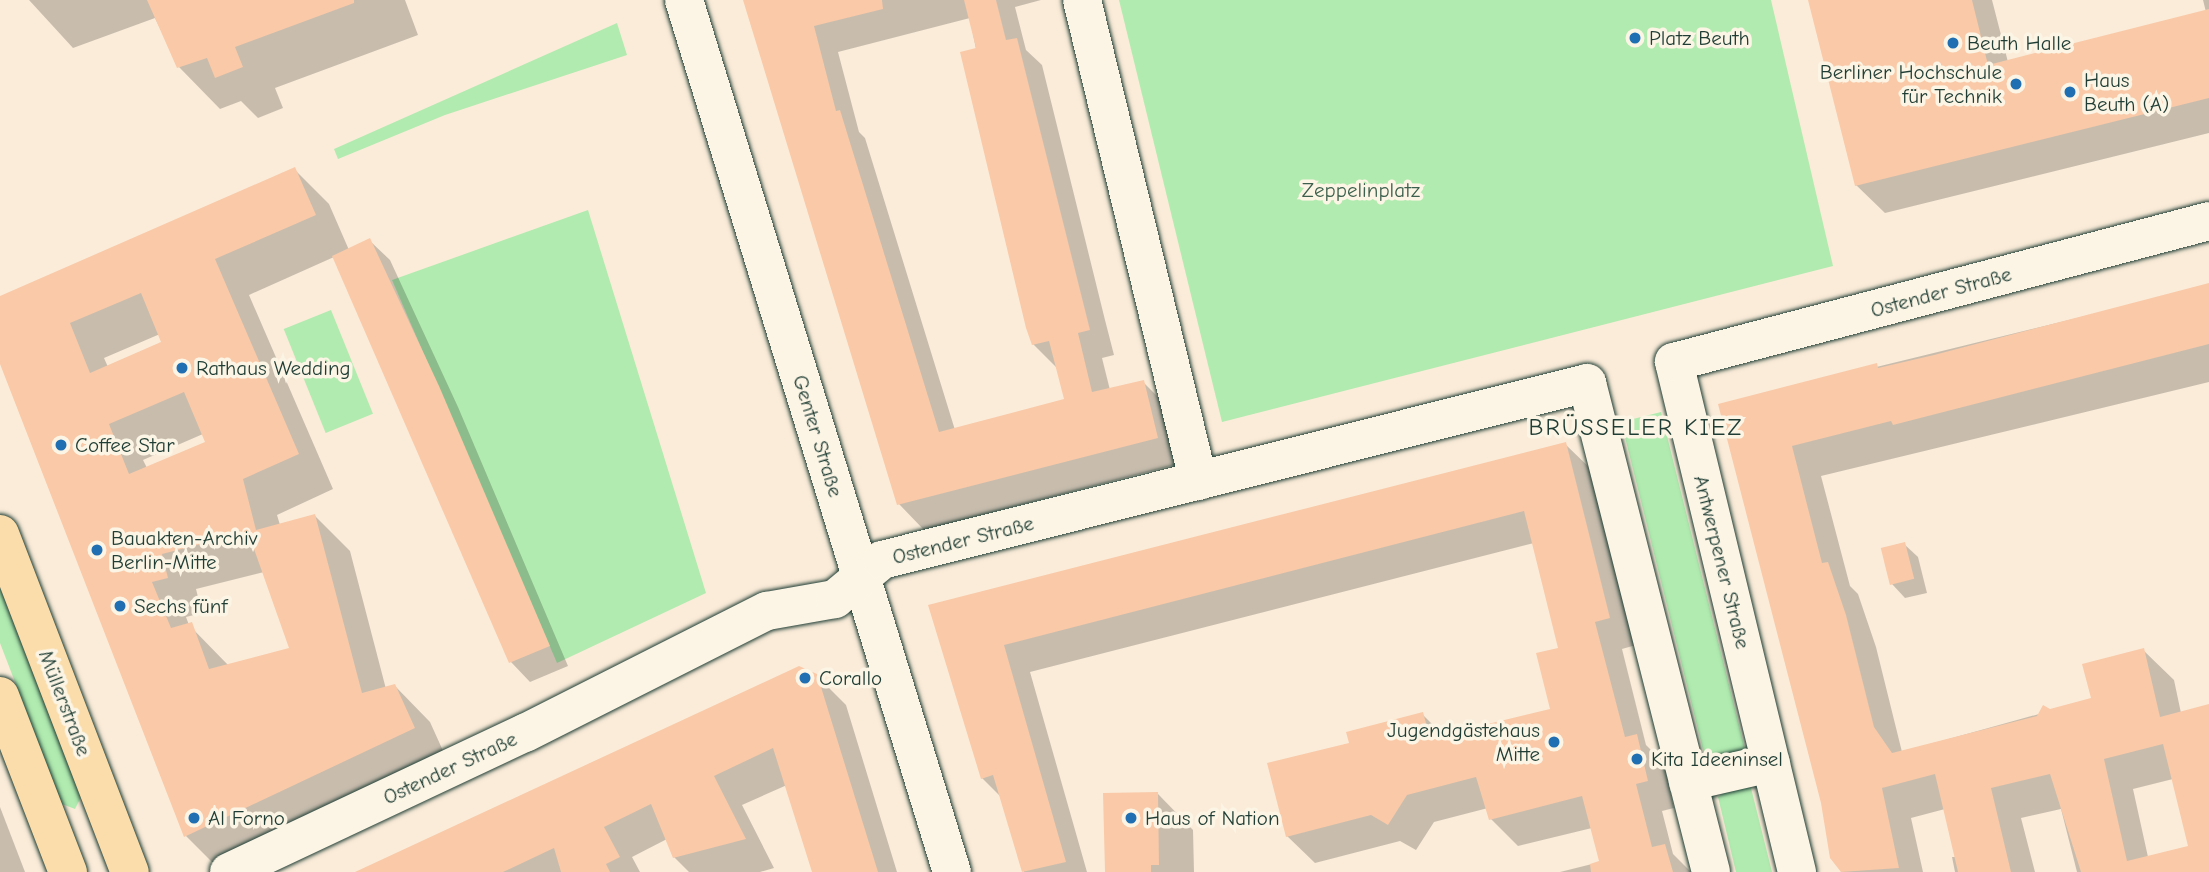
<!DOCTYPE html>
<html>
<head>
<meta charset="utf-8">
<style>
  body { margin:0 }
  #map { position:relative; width:2209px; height:872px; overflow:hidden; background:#fbecd9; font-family:"Comic Neue",sans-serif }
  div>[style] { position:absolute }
  .green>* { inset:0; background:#b1ebb0; transform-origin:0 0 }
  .shadow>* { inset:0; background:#0003 }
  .building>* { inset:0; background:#f9c9a8; transform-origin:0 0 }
  .roads { filter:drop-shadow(0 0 2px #1f3d34) drop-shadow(0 0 2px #1f3d34) }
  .minor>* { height:38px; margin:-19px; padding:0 19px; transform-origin:19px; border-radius:19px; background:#fcf5e5 }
  .major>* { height:38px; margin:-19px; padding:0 19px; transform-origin:19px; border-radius:19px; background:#faddab }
  .dots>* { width:19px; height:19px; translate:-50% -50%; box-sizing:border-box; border:4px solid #fcf5e5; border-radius:50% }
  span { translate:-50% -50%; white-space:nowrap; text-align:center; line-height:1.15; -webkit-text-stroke:7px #fcf5e5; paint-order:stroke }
  .poi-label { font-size:21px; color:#1f3d34 }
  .left { translate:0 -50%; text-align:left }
  .right { translate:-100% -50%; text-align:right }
  .park-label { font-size:21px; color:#3c604d }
  .street-label { font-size:21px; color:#1f3d34 }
  .quarter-label { font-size:24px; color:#1f3d34; letter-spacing:2px }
</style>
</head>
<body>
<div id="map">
  <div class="green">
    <i style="clip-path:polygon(1119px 0,1771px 0,1833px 266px,1222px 422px)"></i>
    <i style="clip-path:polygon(617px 23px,627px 55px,445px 115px,338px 159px,334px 149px)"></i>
    <i style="clip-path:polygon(588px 210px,706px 593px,557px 663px,392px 280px)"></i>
    <i style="left:331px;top:310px;width:112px;height:51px;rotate:68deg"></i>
    <i style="left:1661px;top:412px;width:354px;height:41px;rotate:76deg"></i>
    <i style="clip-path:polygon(0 588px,81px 797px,75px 809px,62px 804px,0 643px)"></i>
    <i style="clip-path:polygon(1748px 776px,1772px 872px,1736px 872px,1718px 797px)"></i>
  </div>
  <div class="shadow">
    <i style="clip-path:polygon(29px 0,405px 0,418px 35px,275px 88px,283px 108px,258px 118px,241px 101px,220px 109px,179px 67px,155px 18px,73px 48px)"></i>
    <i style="clip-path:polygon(evenodd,745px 0,1041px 0,1015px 7px,1026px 50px,1042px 65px,1105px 320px,1114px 355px,1102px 358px,1110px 390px,1143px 382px,1168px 407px,1182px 463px,924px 530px,899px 504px,745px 0,970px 18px,1033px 344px,1058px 369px,1066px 401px,955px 430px,865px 138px,859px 132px,838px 52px,970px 18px)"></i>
    <i style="clip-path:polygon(1810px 0,1992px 0,2008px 62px,2206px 12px,2203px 0,2209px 0,2209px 133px,1885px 213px,1856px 185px)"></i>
    <i style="clip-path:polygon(evenodd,294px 169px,329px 204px,349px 250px,370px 241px,390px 260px,458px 407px,568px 666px,530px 682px,511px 662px,334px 257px,249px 295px,333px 489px,277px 515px,280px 525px,315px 516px,350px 551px,386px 689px,395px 686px,430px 722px,449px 764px,221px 871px,186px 836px,0 359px,0 298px,294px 169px,160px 334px,163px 343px,108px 367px,104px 358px,160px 334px,294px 169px,203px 434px,207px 442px,147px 468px,143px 460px,203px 434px,294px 169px,264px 572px,292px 650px,229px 666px,189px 625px,186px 617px,202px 613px,196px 589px,264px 572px)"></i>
    <i style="clip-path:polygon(evenodd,2209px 286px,2209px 382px,1821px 476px,1850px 586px,1858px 594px,1876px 647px,1902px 752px,2093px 699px,2143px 650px,2174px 680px,2181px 713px,2209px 706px,2209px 872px,2077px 872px,2061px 809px,2021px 818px,2035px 872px,1955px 872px,1952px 857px,1956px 857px,1945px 809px,1911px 818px,1923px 872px,1841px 872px,1720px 405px,2209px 286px,2173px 779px,2190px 847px,2148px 857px,2133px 789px,2173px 779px)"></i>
    <i style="clip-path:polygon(1565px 444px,1593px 471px,1636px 645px,1622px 649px,1646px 745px,1664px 763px,1674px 808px,1662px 811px,1673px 854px,1691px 872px,1560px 872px,1600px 862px,1592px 828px,1518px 846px,1491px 819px,1488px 808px,1434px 822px,1416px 850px,1400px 841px,1315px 863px,1287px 836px,1422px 714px,1444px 736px,1552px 710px,1560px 649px,1534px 543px,1030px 672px,1087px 872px,1024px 872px,1001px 797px,982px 778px,930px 606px)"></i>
    <i style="clip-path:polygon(1904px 544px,1918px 557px,1927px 593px,1905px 598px,1892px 584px)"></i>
    <i style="clip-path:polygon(816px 675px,846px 705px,897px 872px,814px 872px,787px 785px,742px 805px,774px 868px,760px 872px,689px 872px,674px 857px,667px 839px,632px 857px,640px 872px,357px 872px)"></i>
    <i style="clip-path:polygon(1158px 794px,1193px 830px,1194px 872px,1107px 872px)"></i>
    <i style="clip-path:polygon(0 807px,25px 872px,0 872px)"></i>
  </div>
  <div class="building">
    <i style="clip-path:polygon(147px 0,354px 0,354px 3px,235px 47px,243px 67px,215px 78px,207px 58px,177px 68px)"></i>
    <i style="clip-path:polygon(743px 0,882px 0,883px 9px,814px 26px,836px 111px,840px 110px,939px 432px,1064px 399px,1049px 341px,1032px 345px,1026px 328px,960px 52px,976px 48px,964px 0,996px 0,1006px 40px,1017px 38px,1090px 330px,1078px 333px,1092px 392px,1144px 380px,1158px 438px,897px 505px)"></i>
    <i style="clip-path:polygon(1808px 0,1972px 0,1988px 65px,2209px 9px,2209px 98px,1855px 186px)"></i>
    <i style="clip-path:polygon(evenodd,295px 167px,316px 215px,215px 259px,299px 454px,243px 479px,256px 530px,315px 514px,362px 693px,395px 684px,415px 728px,184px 837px,0 364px,0 296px,295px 167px,141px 293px,161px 342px,90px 373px,70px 323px,141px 293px,295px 167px,184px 392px,205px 442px,129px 474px,109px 424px,184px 392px,295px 167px,248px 532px,289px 648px,209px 669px,192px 622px,171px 628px,152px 582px,168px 578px,162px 554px,248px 532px)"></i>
    <i style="clip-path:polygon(370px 238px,439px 386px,550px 646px,509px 663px,332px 256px)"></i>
    <i style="clip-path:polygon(evenodd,2209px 283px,2209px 344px,1893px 425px,1891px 421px,1792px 446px,1822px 563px,1828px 562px,1846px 615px,1874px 727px,1892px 753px,2037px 716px,2043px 705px,2050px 709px,2091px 698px,2082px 664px,2144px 648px,2160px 717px,2209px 704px,2209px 872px,2081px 872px,2050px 774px,1991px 788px,2011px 872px,1958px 872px,1935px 774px,1882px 788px,1899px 868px,1841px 872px,1830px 858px,1821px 803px,1718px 404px,1877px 363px,1878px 368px,1934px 355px,2209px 283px,2163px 744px,2188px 846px,2127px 861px,2104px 759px,2163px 744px)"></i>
    <i style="clip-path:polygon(1566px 442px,1610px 618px,1595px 622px,1625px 737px,1637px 734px,1648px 781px,1636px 784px,1652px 847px,1665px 844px,1673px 872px,1591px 872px,1590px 864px,1599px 861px,1582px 796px,1489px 820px,1476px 777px,1407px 795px,1388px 825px,1371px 815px,1286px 837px,1267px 763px,1349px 743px,1346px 732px,1423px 712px,1430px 738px,1550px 709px,1536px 653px,1558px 648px,1524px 511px,1004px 645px,1066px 862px,1022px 872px,993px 775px,981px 779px,928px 605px)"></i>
    <i style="left:1905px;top:542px;width:38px;height:25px;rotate:76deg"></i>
    <i style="clip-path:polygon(799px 666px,817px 674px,878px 872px,812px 872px,773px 748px,714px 776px,746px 839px,673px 858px,651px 804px,604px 827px,620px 857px,606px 864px,610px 872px,561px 872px,554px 848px,503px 872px,355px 872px)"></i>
    <i style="clip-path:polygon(1158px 792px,1159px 865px,1151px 865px,1151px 872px,1105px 872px,1103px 793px)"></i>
  </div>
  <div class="roads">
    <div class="minor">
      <i style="left:684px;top:0;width:912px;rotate:72.92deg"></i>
      <i style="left:1082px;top:0;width:495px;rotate:76.4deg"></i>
      <i style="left:1688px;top:782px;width:85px;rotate:-12.9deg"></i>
      <i style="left:229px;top:872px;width:327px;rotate:-25.2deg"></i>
      <i style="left:525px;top:733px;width:271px;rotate:-26.8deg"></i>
      <i style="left:767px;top:611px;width:69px;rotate:-10deg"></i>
      <i style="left:835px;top:599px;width:61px;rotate:-39.7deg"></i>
      <i style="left:882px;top:560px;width:727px;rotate:-14.09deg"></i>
      <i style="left:1587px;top:383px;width:504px;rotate:75.77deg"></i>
      <i style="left:1797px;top:872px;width:525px;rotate:-103.56deg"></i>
      <i style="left:1674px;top:362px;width:553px;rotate:-14.76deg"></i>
    </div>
    <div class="major">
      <i style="left:0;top:534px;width:362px;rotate:69deg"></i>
      <i style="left:0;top:696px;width:189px;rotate:68.9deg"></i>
    </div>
  </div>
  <div class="dots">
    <i style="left:1635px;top:38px;background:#1f6fb2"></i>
    <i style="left:1953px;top:43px;background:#1f6fb2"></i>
    <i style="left:2016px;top:84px;background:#1f6fb2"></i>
    <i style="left:2070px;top:92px;background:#1f6fb2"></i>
    <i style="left:182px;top:368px;background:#1f6fb2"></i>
    <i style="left:61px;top:445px;background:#1f6fb2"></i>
    <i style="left:97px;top:550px;background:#1f6fb2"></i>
    <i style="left:120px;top:606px;background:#1f6fb2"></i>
    <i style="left:805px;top:678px;background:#1f6fb2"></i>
    <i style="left:1554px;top:742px;background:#1f6fb2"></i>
    <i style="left:1637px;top:759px;background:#1f6fb2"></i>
    <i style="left:194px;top:818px;background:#1f6fb2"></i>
    <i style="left:1131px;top:818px;background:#1f6fb2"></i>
  </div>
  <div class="poi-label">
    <span class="left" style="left:1649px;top:38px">Platz Beuth</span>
    <span class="left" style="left:1967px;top:43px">Beuth Halle</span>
    <span class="right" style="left:2002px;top:84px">Berliner Hochschule<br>für Technik</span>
    <span class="left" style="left:2084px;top:92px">Haus<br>Beuth (A)</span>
    <span class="left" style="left:196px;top:368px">Rathaus Wedding</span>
    <span class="left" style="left:75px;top:445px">Coffee Star</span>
    <span class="left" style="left:111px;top:550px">Bauakten-Archiv<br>Berlin-Mitte</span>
    <span class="left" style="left:134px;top:606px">Sechs fünf</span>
    <span class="left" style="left:819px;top:678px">Corallo</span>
    <span class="right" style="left:1540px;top:742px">Jugendgästehaus<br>Mitte</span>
    <span class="left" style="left:1651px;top:759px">Kita Ideeninsel</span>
    <span class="left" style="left:208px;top:818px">Al Forno</span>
    <span class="left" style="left:1145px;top:818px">Haus of Nation</span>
  </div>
  <div class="park-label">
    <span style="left:1361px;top:190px">Zeppelinplatz</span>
  </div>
  <div class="street-label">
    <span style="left:1941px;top:292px;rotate:-15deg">Ostender Straße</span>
    <span style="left:818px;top:436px;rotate:73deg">Genter Straße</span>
    <span style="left:963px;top:540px;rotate:-14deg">Ostender Straße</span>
    <span style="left:1722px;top:562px;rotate:76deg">Antwerpener Straße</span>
    <span style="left:65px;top:703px;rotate:69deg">Müllerstraße</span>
    <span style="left:450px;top:768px;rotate:-25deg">Ostender Straße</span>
  </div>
  <div class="quarter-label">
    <span style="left:1636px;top:428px">BRÜSSELER KIEZ</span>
  </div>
</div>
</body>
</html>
